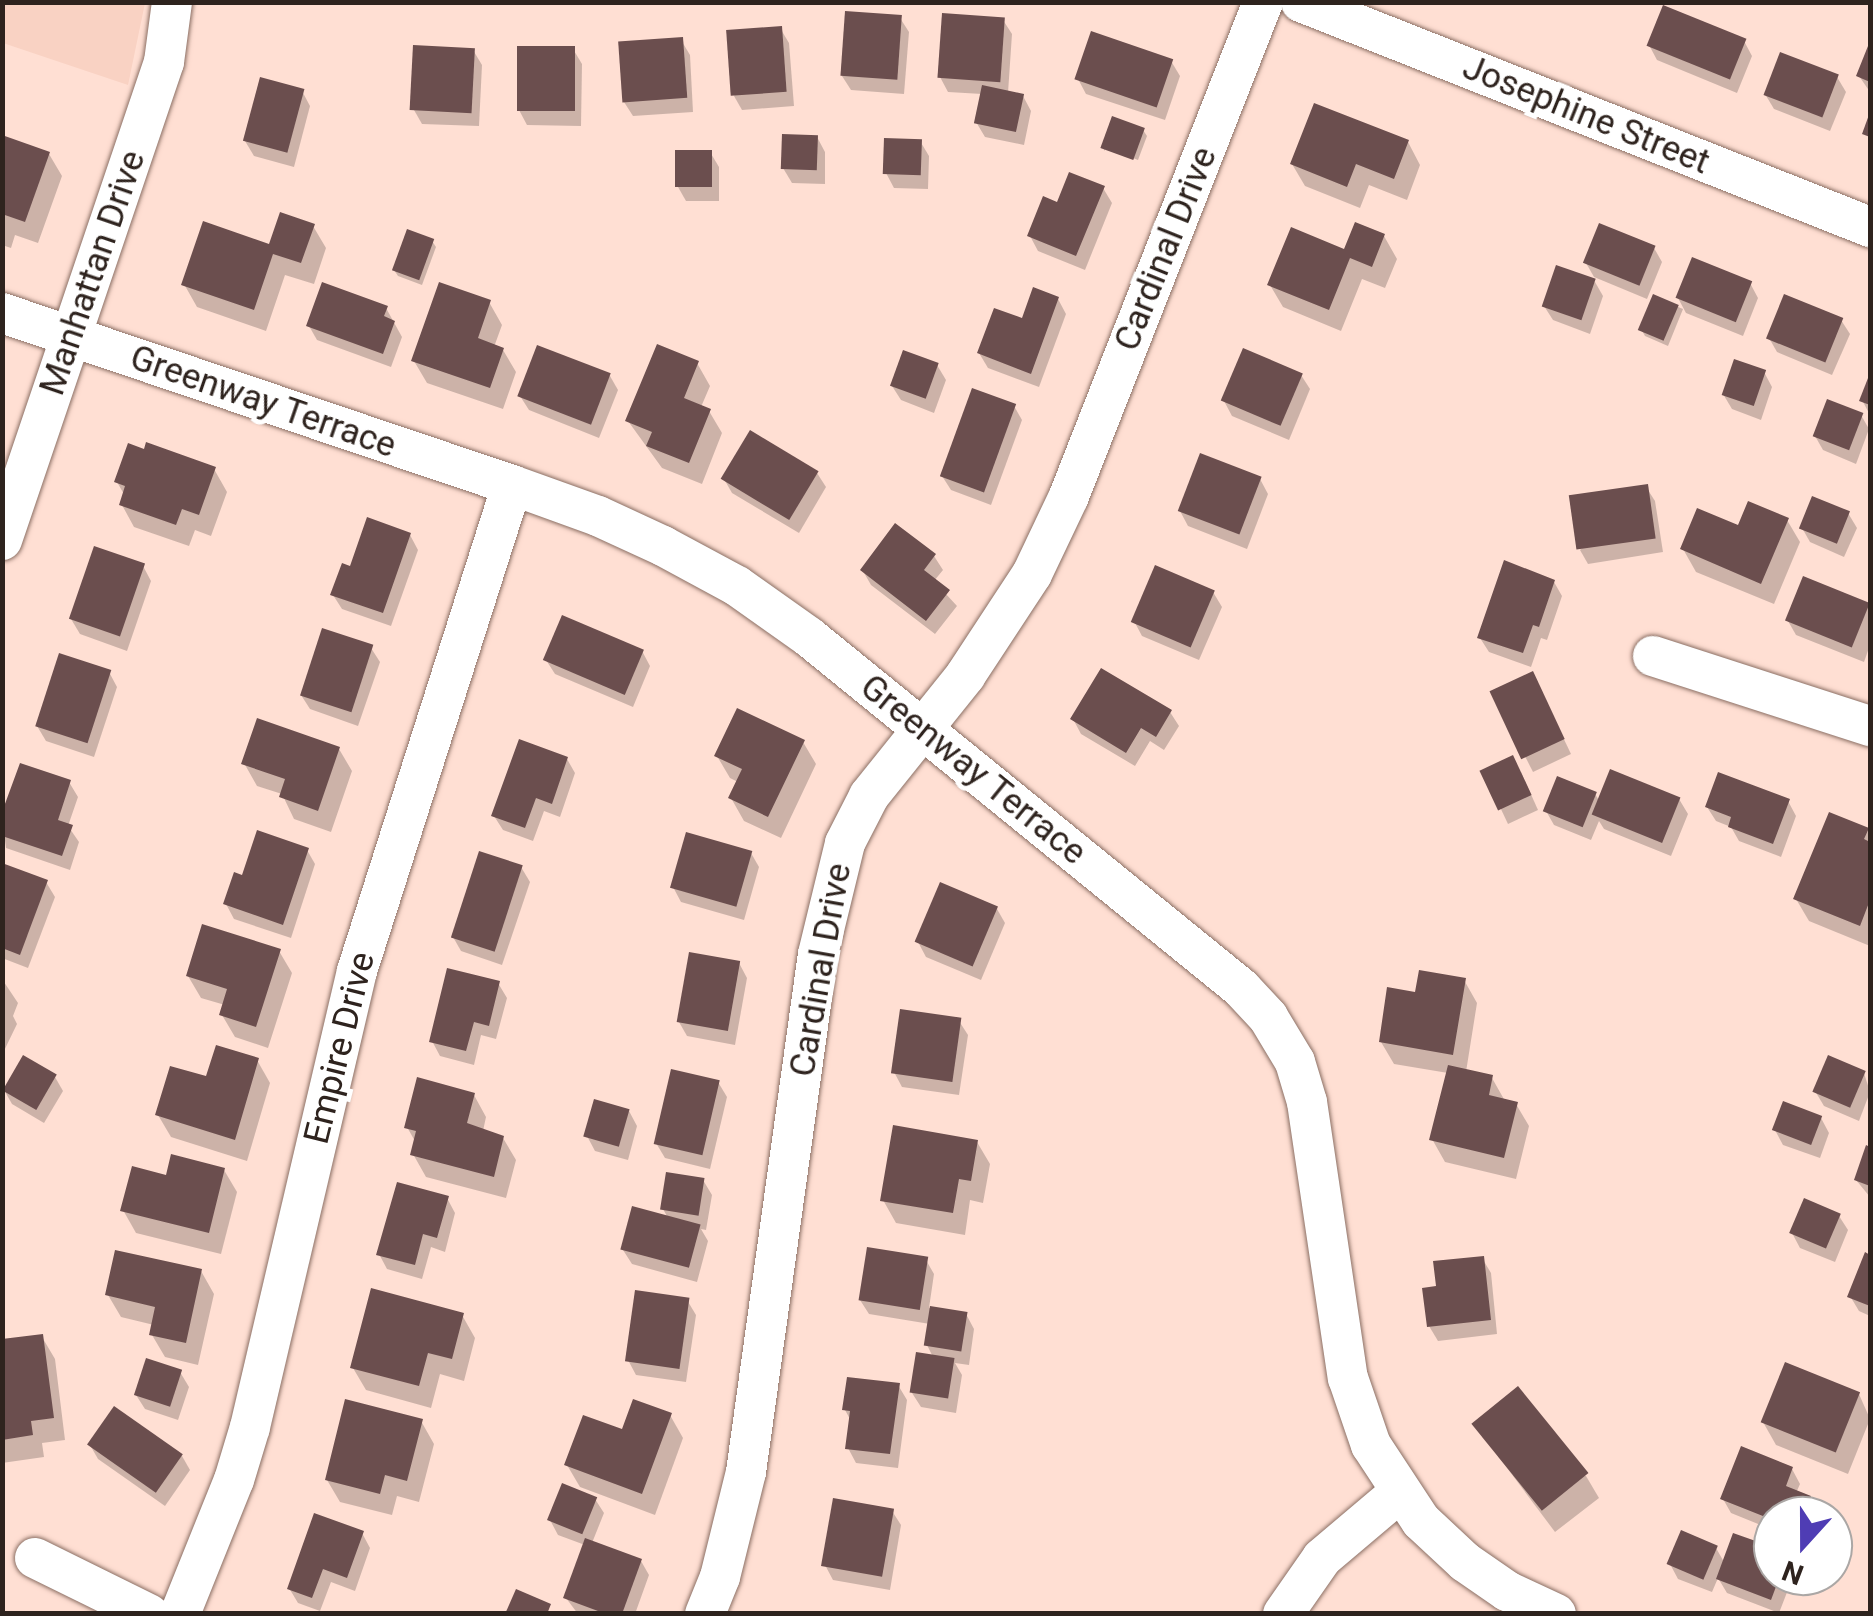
<!DOCTYPE html>
<html>
<head>
<meta charset="utf-8">
<style>
  body { margin:0 }
  #map { position:relative; width:1873px; height:1616px; overflow:hidden; background:#ffdfd3; font-family:Roboto,sans-serif }
  div>[style] { position:absolute }
  .built>* { inset:0; background:#f9d2c3 }
  .shadow>* { inset:0; background:#0003 }
  .building>* { inset:0; background:#6b4e4e; transform-origin:0 0 }
  .roads { filter:drop-shadow(0 0 2px #8b6f64) drop-shadow(0 0 2px #8b6f64) }
  .street>* { height:40px; margin:-20px; padding:0 20px; transform-origin:20px; border-radius:20px; background:#fff }
  span { translate:-50% -50%; white-space:nowrap; text-align:center; line-height:1.15; -webkit-text-stroke:10px #fff; paint-order:stroke }
  .street-label { font-size:35px; color:#2e231e }
  .frame { position:absolute; inset:0; border:5px solid #2e231e; pointer-events:none }
  .north { position:absolute; left:1753px; top:1496px; width:100px; height:100px; box-sizing:border-box; background:#fff; border:2px solid #aba7a5; border-radius:50%; rotate:201deg; font-size:28px; font-weight:700; line-height:40px; text-align:center; color:#2e231e }
  .north::after { content:''; display:block; margin:auto; width:35px; height:45px; background:#4f3db4; clip-path:polygon(50% 0,100% 100%,50% 72%,0 100%) }
</style>
</head>
<body>
<div id="map">
  <div class="built">
    <i style="clip-path:polygon(3px 2px,145px 3px,128px 85px,3px 43px)"></i>
  </div>
  <div class="shadow">
    <i style="clip-path:polygon(900px 18px,909px 32px,904px 94px,851px 90px,842px 76px)"></i>
    <i style="clip-path:polygon(1003px 20px,1012px 34px,1008px 93px,1023px 96px,1031px 111px,1024px 145px,985px 137px,976px 122px,982px 94px,948px 92px,940px 77px)"></i>
    <i style="clip-path:polygon(780px 28px,789px 43px,794px 106px,742px 110px,734px 96px)"></i>
    <i style="clip-path:polygon(681px 40px,690px 55px,693px 112px,633px 116px,624px 102px)"></i>
    <i style="clip-path:polygon(1744px 41px,1752px 56px,1737px 93px,1657px 60px,1649px 45px)"></i>
    <i style="clip-path:polygon(1870px 48px,1870px 92px,1859px 76px)"></i>
    <i style="clip-path:polygon(573px 49px,582px 64px,581px 126px,527px 125px,519px 110px)"></i>
    <i style="clip-path:polygon(473px 50px,482px 65px,479px 126px,422px 124px,414px 110px)"></i>
    <i style="clip-path:polygon(1171px 61px,1180px 76px,1165px 120px,1086px 94px,1078px 79px)"></i>
    <i style="clip-path:polygon(1837px 77px,1846px 92px,1830px 131px,1774px 109px,1765px 94px)"></i>
    <i style="clip-path:polygon(302px 91px,310px 106px,294px 167px,254px 156px,245px 141px)"></i>
    <i style="clip-path:polygon(1114px 119px,1143px 130px,1147px 136px,1138px 160px,1105px 147px,1105px 151px,1103px 148px)"></i>
    <i style="clip-path:polygon(2px 137px,49px 154px,62px 176px,38px 243px,15px 235px,11px 248px,2px 245px)"></i>
    <i style="clip-path:polygon(817px 137px,825px 152px,825px 184px,792px 183px,783px 168px)"></i>
    <i style="clip-path:polygon(920px 141px,929px 156px,928px 189px,894px 188px,886px 173px)"></i>
    <i style="clip-path:polygon(1408px 142px,1420px 165px,1407px 200px,1369px 185px,1360px 208px,1305px 186px,1292px 164px)"></i>
    <i style="clip-path:polygon(710px 152px,719px 167px,719px 201px,686px 201px,678px 187px)"></i>
    <i style="clip-path:polygon(1103px 188px,1112px 203px,1085px 270px,1038px 251px,1030px 236px,1058px 205px)"></i>
    <i style="clip-path:polygon(313px 226px,326px 248px,314px 284px,285px 275px,266px 331px,197px 307px,184px 284px)"></i>
    <i style="clip-path:polygon(1384px 236px,1397px 259px,1385px 288px,1362px 279px,1341px 331px,1283px 307px,1270px 285px)"></i>
    <i style="clip-path:polygon(432px 241px,436px 247px,422px 285px,398px 276px,394px 270px)"></i>
    <i style="clip-path:polygon(1654px 248px,1662px 262px,1647px 299px,1594px 277px,1586px 263px)"></i>
    <i style="clip-path:polygon(1595px 282px,1603px 296px,1590px 334px,1553px 320px,1544px 306px)"></i>
    <i style="clip-path:polygon(1750px 283px,1758px 298px,1743px 336px,1686px 313px,1678px 298px)"></i>
    <i style="clip-path:polygon(1654px 297px,1683px 309px,1668px 346px,1645px 336px,1641px 329px)"></i>
    <i style="clip-path:polygon(1058px 299px,1066px 314px,1039px 387px,988px 368px,979px 353px)"></i>
    <i style="clip-path:polygon(489px 302px,502px 325px,494px 347px,503px 350px,516px 372px,503px 409px,427px 383px,414px 361px)"></i>
    <i style="clip-path:polygon(386px 308px,402px 337px,391px 367px,317px 340px,309px 326px)"></i>
    <i style="clip-path:polygon(1841px 320px,1850px 334px,1832px 375px,1777px 352px,1769px 338px)"></i>
    <i style="clip-path:polygon(697px 363px,710px 386px,701px 407px,709px 411px,722px 433px,702px 484px,662px 468px,628px 421px)"></i>
    <i style="clip-path:polygon(937px 365px,946px 380px,934px 413px,901px 400px,892px 386px)"></i>
    <i style="clip-path:polygon(1764px 372px,1772px 387px,1761px 420px,1732px 409px,1723px 394px)"></i>
    <i style="clip-path:polygon(1301px 375px,1310px 389px,1289px 440px,1232px 416px,1224px 401px)"></i>
    <i style="clip-path:polygon(610px 376px,618px 390px,599px 438px,529px 410px,520px 396px)"></i>
    <i style="clip-path:polygon(1870px 379px,1870px 415px,1862px 400px)"></i>
    <i style="clip-path:polygon(1014px 406px,1022px 420px,991px 505px,951px 490px,942px 476px)"></i>
    <i style="clip-path:polygon(1861px 415px,1869px 429px,1856px 464px,1823px 450px,1815px 436px)"></i>
    <i style="clip-path:polygon(146px 452px,214px 469px,227px 492px,211px 536px,195px 530px,189px 546px,134px 527px,122px 505px,125px 496px,117px 482px)"></i>
    <i style="clip-path:polygon(817px 473px,826px 487px,799px 533px,732px 493px,724px 479px)"></i>
    <i style="clip-path:polygon(1260px 479px,1268px 494px,1247px 549px,1188px 526px,1180px 511px)"></i>
    <i style="clip-path:polygon(1646px 487px,1655px 501px,1663px 552px,1588px 564px,1580px 550px)"></i>
    <i style="clip-path:polygon(1848px 513px,1857px 528px,1844px 557px,1810px 542px,1802px 528px)"></i>
    <i style="clip-path:polygon(1787px 520px,1800px 542px,1774px 604px,1696px 572px,1683px 549px,1739px 529px)"></i>
    <i style="clip-path:polygon(410px 535px,418px 550px,391px 626px,342px 609px,333px 595px,351px 569px)"></i>
    <i style="clip-path:polygon(934px 556px,943px 570px,934px 581px,957px 606px,935px 634px,871px 585px,863px 571px)"></i>
    <i style="clip-path:polygon(143px 566px,151px 581px,127px 651px,80px 634px,71px 619px)"></i>
    <i style="clip-path:polygon(1804px 579px,1870px 606px,1870px 645px,1864px 662px,1796px 635px,1788px 621px)"></i>
    <i style="clip-path:polygon(1554px 582px,1562px 596px,1547px 640px,1541px 638px,1531px 667px,1489px 652px,1480px 638px)"></i>
    <i style="clip-path:polygon(1213px 592px,1222px 607px,1199px 660px,1142px 636px,1134px 621px)"></i>
    <i style="clip-path:polygon(371px 648px,380px 662px,358px 726px,310px 709px,301px 695px)"></i>
    <i style="clip-path:polygon(642px 651px,650px 666px,633px 707px,555px 674px,546px 660px)"></i>
    <i style="clip-path:polygon(109px 672px,117px 687px,94px 757px,46px 741px,37px 726px)"></i>
    <i style="clip-path:polygon(1540px 689px,1571px 754px,1533px 772px,1493px 693px)"></i>
    <i style="clip-path:polygon(1170px 712px,1179px 726px,1164px 750px,1150px 741px,1135px 766px,1081px 734px,1073px 719px)"></i>
    <i style="clip-path:polygon(803px 742px,816px 764px,781px 838px,744px 821px,731px 798px,738px 782px,730px 778px,717px 756px)"></i>
    <i style="clip-path:polygon(339px 749px,352px 771px,331px 832px,294px 819px,282px 794px,257px 786px,244px 763px)"></i>
    <i style="clip-path:polygon(567px 759px,575px 773px,560px 817px,544px 811px,533px 841px,503px 830px,494px 816px)"></i>
    <i style="clip-path:polygon(1483px 771px,1521px 772px,1538px 810px,1508px 824px)"></i>
    <i style="clip-path:polygon(69px 782px,78px 797px,68px 826px,79px 842px,70px 870px,6px 848px,2px 819px)"></i>
    <i style="clip-path:polygon(1595px 794px,1600px 802px,1679px 799px,1688px 814px,1671px 856px,1604px 829px,1599px 821px,1591px 840px,1554px 825px,1546px 811px)"></i>
    <i style="clip-path:polygon(1788px 801px,1796px 816px,1781px 857px,1739px 841px,1731px 827px,1716px 821px,1707px 807px)"></i>
    <i style="clip-path:polygon(1867px 830px,1870px 836px,1870px 946px,1809px 921px,1796px 899px)"></i>
    <i style="clip-path:polygon(307px 850px,315px 864px,291px 938px,234px 919px,226px 904px,244px 878px)"></i>
    <i style="clip-path:polygon(751px 853px,759px 867px,744px 920px,681px 902px,673px 887px)"></i>
    <i style="clip-path:polygon(2px 866px,46px 882px,55px 897px,28px 968px,2px 958px)"></i>
    <i style="clip-path:polygon(521px 867px,530px 882px,502px 965px,461px 951px,453px 937px)"></i>
    <i style="clip-path:polygon(997px 909px,1005px 923px,981px 980px,926px 957px,918px 942px)"></i>
    <i style="clip-path:polygon(279px 951px,292px 973px,268px 1048px,235px 1037px,222px 1015px,225px 1005px,201px 998px,188px 976px)"></i>
    <i style="clip-path:polygon(739px 963px,747px 978px,735px 1045px,687px 1036px,679px 1022px)"></i>
    <i style="clip-path:polygon(2px 979px,18px 1003px,13px 1016px,17px 1024px,2px 1055px)"></i>
    <i style="clip-path:polygon(1464px 980px,1477px 1003px,1466px 1072px,1492px 1078px,1505px 1101px,1516px 1104px,1529px 1126px,1516px 1179px,1445px 1162px,1432px 1139px,1448px 1073px,1394px 1064px,1381px 1042px)"></i>
    <i style="clip-path:polygon(498px 983px,507px 998px,496px 1039px,481px 1035px,474px 1065px,440px 1056px,432px 1041px)"></i>
    <i style="clip-path:polygon(959px 1021px,968px 1035px,959px 1095px,902px 1087px,894px 1072px)"></i>
    <i style="clip-path:polygon(257px 1060px,270px 1083px,247px 1161px,171px 1137px,158px 1115px,208px 1080px)"></i>
    <i style="clip-path:polygon(1864px 1073px,1870px 1092px,1859px 1121px,1824px 1106px,1815px 1091px)"></i>
    <i style="clip-path:polygon(55px 1077px,63px 1091px,44px 1123px,12px 1104px,4px 1090px)"></i>
    <i style="clip-path:polygon(718px 1082px,727px 1097px,710px 1169px,665px 1158px,656px 1143px)"></i>
    <i style="clip-path:polygon(474px 1095px,486px 1117px,483px 1131px,503px 1138px,516px 1160px,506px 1198px,426px 1177px,413px 1154px,416px 1143px,407px 1127px)"></i>
    <i style="clip-path:polygon(629px 1111px,637px 1126px,628px 1160px,595px 1151px,587px 1136px)"></i>
    <i style="clip-path:polygon(1821px 1118px,1829px 1133px,1820px 1158px,1783px 1145px,1775px 1130px)"></i>
    <i style="clip-path:polygon(977px 1142px,990px 1164px,983px 1203px,970px 1200px,965px 1235px,896px 1223px,883px 1200px)"></i>
    <i style="clip-path:polygon(1868px 1149px,1870px 1150px,1870px 1197px,1856px 1180px)"></i>
    <i style="clip-path:polygon(224px 1170px,237px 1192px,221px 1254px,136px 1233px,123px 1210px,168px 1178px)"></i>
    <i style="clip-path:polygon(703px 1180px,712px 1195px,706px 1230px,701px 1229px,708px 1241px,697px 1282px,632px 1264px,623px 1250px,668px 1218px,663px 1209px)"></i>
    <i style="clip-path:polygon(447px 1198px,455px 1213px,445px 1252px,431px 1247px,422px 1279px,387px 1269px,379px 1254px)"></i>
    <i style="clip-path:polygon(1839px 1216px,1848px 1230px,1835px 1262px,1800px 1248px,1792px 1233px)"></i>
    <i style="clip-path:polygon(1866px 1256px,1870px 1257px,1870px 1316px,1859px 1311px,1850px 1296px)"></i>
    <i style="clip-path:polygon(1482px 1258px,1491px 1273px,1497px 1334px,1438px 1341px,1429px 1326px,1439px 1288px)"></i>
    <i style="clip-path:polygon(926px 1260px,934px 1274px,929px 1308px,966px 1314px,974px 1329px,969px 1365px,955px 1363px,962px 1375px,956px 1413px,921px 1407px,912px 1393px,933px 1357px,927px 1345px,930px 1324px,869px 1314px,860px 1300px)"></i>
    <i style="clip-path:polygon(201px 1271px,214px 1294px,198px 1365px,165px 1357px,152px 1335px,154px 1325px,121px 1317px,108px 1295px)"></i>
    <i style="clip-path:polygon(687px 1300px,696px 1315px,686px 1382px,636px 1375px,628px 1360px)"></i>
    <i style="clip-path:polygon(462px 1315px,475px 1338px,464px 1381px,440px 1374px,431px 1408px,366px 1390px,353px 1368px)"></i>
    <i style="clip-path:polygon(42px 1337px,55px 1359px,65px 1440px,42px 1443px,44px 1457px,2px 1463px,2px 1342px)"></i>
    <i style="clip-path:polygon(180px 1372px,189px 1387px,178px 1420px,145px 1409px,136px 1395px)"></i>
    <i style="clip-path:polygon(898px 1385px,907px 1400px,898px 1468px,856px 1463px,848px 1448px,851px 1421px,845px 1410px)"></i>
    <i style="clip-path:polygon(1859px 1394px,1870px 1419px,1848px 1474px,1776px 1445px,1763px 1422px)"></i>
    <i style="clip-path:polygon(670px 1415px,683px 1438px,655px 1515px,580px 1487px,567px 1465px,624px 1432px)"></i>
    <i style="clip-path:polygon(421px 1421px,434px 1444px,419px 1502px,397px 1496px,392px 1515px,340px 1502px,327px 1480px)"></i>
    <i style="clip-path:polygon(1474px 1424px,1586px 1476px,1599px 1498px,1555px 1532px)"></i>
    <i style="clip-path:polygon(90px 1445px,182px 1456px,190px 1470px,165px 1506px,98px 1459px)"></i>
    <i style="clip-path:polygon(1792px 1469px,1800px 1484px,1796px 1493px,1810px 1498px,1817px 1516px,1773px 1516px,1773px 1530px,1731px 1513px,1723px 1499px)"></i>
    <i style="clip-path:polygon(595px 1499px,604px 1513px,592px 1543px,641px 1561px,649px 1575px,635px 1614px,578px 1614px,566px 1598px,585px 1545px,558px 1535px,550px 1520px)"></i>
    <i style="clip-path:polygon(892px 1511px,901px 1525px,890px 1590px,833px 1580px,825px 1565px)"></i>
    <i style="clip-path:polygon(362px 1533px,370px 1548px,355px 1591px,331px 1582px,320px 1611px,298px 1603px,289px 1588px)"></i>
    <i style="clip-path:polygon(1766px 1547px,1773px 1560px,1773px 1576px,1788px 1576px,1791px 1582px,1779px 1613px,1727px 1593px,1718px 1578px,1712px 1592px,1678px 1579px,1670px 1564px,1716px 1548px,1724px 1562px)"></i>
  </div>
  <div class="building">
    <i style="left:1663px;top:5px;width:90px;height:44px;rotate:22deg"></i>
    <i style="left:845px;top:11px;width:57px;height:65px;rotate:4deg"></i>
    <i style="left:942px;top:13px;width:63px;height:65px;rotate:4deg"></i>
    <i style="left:782px;top:26px;width:66px;height:56px;rotate:86deg"></i>
    <i style="left:1091px;top:31px;width:87px;height:51px;rotate:19deg"></i>
    <i style="left:683px;top:37px;width:61px;height:65px;rotate:86deg"></i>
    <i style="clip-path:polygon(1870px 41px,1870px 82px,1856px 76px)"></i>
    <i style="left:413px;top:45px;width:62px;height:65px;rotate:3deg"></i>
    <i style="left:517px;top:46px;width:58px;height:65px"></i>
    <i style="left:1780px;top:52px;width:63px;height:46px;rotate:21deg"></i>
    <i style="left:260px;top:77px;width:46px;height:66px;rotate:15deg"></i>
    <i style="left:982px;top:85px;width:43px;height:39px;rotate:12deg"></i>
    <i style="clip-path:polygon(1314px 103px,1409px 140px,1394px 179px,1356px 164px,1347px 187px,1290px 164px)"></i>
    <i style="clip-path:polygon(1870px 112px,1870px 137px,1862px 134px)"></i>
    <i style="left:1112px;top:116px;width:35px;height:34px;rotate:20deg"></i>
    <i style="left:782px;top:134px;width:36px;height:35px;rotate:2deg"></i>
    <i style="clip-path:polygon(2px 135px,50px 152px,25px 222px,2px 214px)"></i>
    <i style="left:884px;top:138px;width:38px;height:36px;rotate:2deg"></i>
    <i style="left:675px;top:150px;width:37px;height:37px"></i>
    <i style="clip-path:polygon(1069px 172px,1105px 186px,1076px 256px,1027px 236px,1043px 196px,1057px 202px)"></i>
    <i style="clip-path:polygon(280px 212px,315px 224px,301px 263px,273px 254px,254px 310px,181px 285px,203px 221px,269px 244px)"></i>
    <i style="clip-path:polygon(1355px 222px,1385px 234px,1372px 267px,1350px 258px,1329px 310px,1267px 285px,1291px 227px,1344px 249px)"></i>
    <i style="left:1599px;top:223px;width:61px;height:43px;rotate:22deg"></i>
    <i style="left:407px;top:229px;width:29px;height:44px;rotate:20deg"></i>
    <i style="left:1692px;top:257px;width:65px;height:44px;rotate:22deg"></i>
    <i style="left:1556px;top:265px;width:42px;height:44px;rotate:19deg"></i>
    <i style="clip-path:polygon(322px 282px,388px 306px,384px 316px,395px 321px,383px 354px,306px 326px)"></i>
    <i style="clip-path:polygon(439px 282px,491px 300px,478px 338px,504px 348px,490px 388px,411px 361px)"></i>
    <i style="clip-path:polygon(1033px 287px,1059px 297px,1031px 374px,977px 353px,994px 308px,1022px 318px)"></i>
    <i style="left:1653px;top:294px;width:28px;height:39px;rotate:23deg"></i>
    <i style="left:1784px;top:294px;width:64px;height:48px;rotate:22deg"></i>
    <i style="clip-path:polygon(657px 344px,699px 361px,684px 398px,711px 409px,689px 463px,646px 446px,652px 432px,625px 421px)"></i>
    <i style="left:537px;top:345px;width:79px;height:55px;rotate:21deg"></i>
    <i style="left:1243px;top:348px;width:65px;height:57px;rotate:23deg"></i>
    <i style="left:903px;top:350px;width:38px;height:38px;rotate:20deg"></i>
    <i style="left:1734px;top:359px;width:34px;height:38px;rotate:19deg"></i>
    <i style="clip-path:polygon(1870px 373px,1870px 405px,1859px 401px)"></i>
    <i style="left:972px;top:388px;width:47px;height:94px;rotate:20deg"></i>
    <i style="left:1827px;top:399px;width:39px;height:40px;rotate:21deg"></i>
    <i style="left:750px;top:430px;width:80px;height:57px;rotate:31deg"></i>
    <i style="clip-path:polygon(146px 442px,216px 467px,199px 515px,182px 509px,176px 525px,119px 505px,125px 486px,114px 482px,128px 443px,144px 449px)"></i>
    <i style="left:1200px;top:453px;width:66px;height:62px;rotate:21deg"></i>
    <i style="left:1648px;top:484px;width:55px;height:80px;rotate:82deg"></i>
    <i style="left:1812px;top:496px;width:41px;height:35px;rotate:22deg"></i>
    <i style="clip-path:polygon(1748px 501px,1789px 518px,1761px 584px,1680px 549px,1697px 508px,1738px 525px)"></i>
    <i style="clip-path:polygon(367px 517px,411px 533px,383px 613px,330px 595px,342px 563px,350px 566px)"></i>
    <i style="clip-path:polygon(895px 523px,936px 554px,924px 570px,950px 590px,926px 621px,860px 570px)"></i>
    <i style="left:94px;top:546px;width:54px;height:77px;rotate:19deg"></i>
    <i style="clip-path:polygon(1504px 560px,1555px 580px,1539px 627px,1533px 625px,1523px 653px,1477px 638px)"></i>
    <i style="left:1155px;top:565px;width:65px;height:62px;rotate:23deg"></i>
    <i style="left:1803px;top:576px;width:72px;height:48px;rotate:22deg"></i>
    <i style="left:562px;top:615px;width:89px;height:49px;rotate:23deg"></i>
    <i style="left:322px;top:628px;width:54px;height:71px;rotate:18deg"></i>
    <i style="left:59px;top:653px;width:55px;height:77px;rotate:18deg"></i>
    <i style="clip-path:polygon(1101px 668px,1172px 710px,1156px 737px,1141px 728px,1126px 753px,1070px 719px)"></i>
    <i style="left:1533px;top:671px;width:75px;height:48px;rotate:65deg"></i>
    <i style="clip-path:polygon(737px 708px,805px 740px,768px 817px,728px 798px,742px 769px,714px 756px)"></i>
    <i style="clip-path:polygon(257px 718px,340px 747px,318px 811px,279px 797px,285px 779px,241px 764px)"></i>
    <i style="clip-path:polygon(519px 739px,568px 757px,552px 804px,536px 798px,525px 828px,491px 816px)"></i>
    <i style="left:1513px;top:755px;width:44px;height:37px;rotate:65deg"></i>
    <i style="clip-path:polygon(20px 763px,71px 780px,58px 820px,73px 825px,62px 856px,2px 836px,2px 812px)"></i>
    <i style="left:1610px;top:769px;width:76px;height:49px;rotate:22deg"></i>
    <i style="clip-path:polygon(1718px 772px,1790px 799px,1773px 844px,1728px 827px,1731px 817px,1705px 807px)"></i>
    <i style="left:1557px;top:776px;width:43px;height:38px;rotate:22deg"></i>
    <i style="clip-path:polygon(1829px 812px,1869px 828px,1864px 839px,1870px 842px,1870px 900px,1860px 926px,1793px 899px)"></i>
    <i style="clip-path:polygon(257px 830px,309px 848px,283px 925px,223px 904px,234px 872px,242px 875px)"></i>
    <i style="left:686px;top:832px;width:69px;height:58px;rotate:16deg"></i>
    <i style="left:479px;top:851px;width:46px;height:91px;rotate:18deg"></i>
    <i style="clip-path:polygon(2px 863px,48px 880px,20px 955px,2px 948px)"></i>
    <i style="left:940px;top:882px;width:63px;height:65px;rotate:23deg"></i>
    <i style="clip-path:polygon(202px 924px,281px 949px,256px 1027px,219px 1015px,227px 989px,186px 976px)"></i>
    <i style="left:689px;top:952px;width:52px;height:71px;rotate:10deg"></i>
    <i style="clip-path:polygon(447px 968px,500px 981px,489px 1026px,474px 1022px,466px 1051px,429px 1042px)"></i>
    <i style="clip-path:polygon(1419px 970px,1466px 978px,1453px 1055px,1379px 1042px,1387px 987px,1415px 992px)"></i>
    <i style="left:900px;top:1009px;width:62px;height:65px;rotate:8deg"></i>
    <i style="clip-path:polygon(216px 1045px,259px 1058px,235px 1140px,155px 1115px,170px 1066px,206px 1076px)"></i>
    <i style="left:23px;top:1055px;width:39px;height:41px;rotate:30deg"></i>
    <i style="left:1828px;top:1055px;width:41px;height:40px;rotate:23deg"></i>
    <i style="clip-path:polygon(1448px 1065px,1493px 1075px,1489px 1095px,1518px 1102px,1504px 1158px,1429px 1140px)"></i>
    <i style="left:671px;top:1069px;width:50px;height:77px;rotate:13deg"></i>
    <i style="clip-path:polygon(417px 1077px,475px 1093px,467px 1123px,504px 1136px,494px 1177px,410px 1155px,416px 1131px,404px 1128px)"></i>
    <i style="left:594px;top:1099px;width:37px;height:39px;rotate:16deg"></i>
    <i style="left:1783px;top:1101px;width:42px;height:31px;rotate:21deg"></i>
    <i style="clip-path:polygon(893px 1125px,978px 1140px,971px 1181px,959px 1179px,953px 1213px,880px 1201px)"></i>
    <i style="clip-path:polygon(1866px 1145px,1870px 1147px,1870px 1186px,1854px 1180px)"></i>
    <i style="clip-path:polygon(171px 1154px,225px 1168px,209px 1233px,120px 1211px,132px 1166px,166px 1175px)"></i>
    <i style="left:666px;top:1172px;width:39px;height:38px;rotate:9deg"></i>
    <i style="clip-path:polygon(397px 1182px,449px 1196px,437px 1238px,423px 1234px,415px 1265px,376px 1255px)"></i>
    <i style="left:1804px;top:1198px;width:40px;height:38px;rotate:23deg"></i>
    <i style="left:632px;top:1206px;width:71px;height:45px;rotate:15deg"></i>
    <i style="left:867px;top:1247px;width:62px;height:54px;rotate:9deg"></i>
    <i style="clip-path:polygon(115px 1250px,202px 1269px,186px 1343px,149px 1335px,155px 1307px,105px 1295px)"></i>
    <i style="clip-path:polygon(1865px 1252px,1870px 1255px,1870px 1306px,1847px 1297px)"></i>
    <i style="clip-path:polygon(1484px 1256px,1491px 1320px,1427px 1327px,1422px 1288px,1436px 1286px,1433px 1261px)"></i>
    <i style="clip-path:polygon(371px 1288px,464px 1313px,452px 1359px,428px 1353px,419px 1386px,350px 1368px)"></i>
    <i style="left:635px;top:1290px;width:55px;height:72px;rotate:8deg"></i>
    <i style="left:930px;top:1306px;width:38px;height:40px;rotate:9deg"></i>
    <i style="clip-path:polygon(43px 1334px,54px 1418px,31px 1421px,33px 1435px,2px 1440px,2px 1339px)"></i>
    <i style="left:916px;top:1352px;width:39px;height:41px;rotate:9deg"></i>
    <i style="left:146px;top:1358px;width:38px;height:39px;rotate:18deg"></i>
    <i style="left:1785px;top:1362px;width:81px;height:65px;rotate:22deg"></i>
    <i style="clip-path:polygon(847px 1377px,900px 1383px,890px 1454px,845px 1449px,850px 1411px,842px 1410px)"></i>
    <i style="left:1518px;top:1386px;width:112px;height:60px;rotate:51deg"></i>
    <i style="clip-path:polygon(345px 1399px,423px 1419px,407px 1481px,385px 1475px,380px 1494px,325px 1480px)"></i>
    <i style="clip-path:polygon(633px 1399px,672px 1413px,642px 1494px,564px 1465px,583px 1415px,622px 1429px)"></i>
    <i style="left:114px;top:1406px;width:84px;height:47px;rotate:35deg"></i>
    <i style="clip-path:polygon(1741px 1446px,1793px 1467px,1786px 1486px,1811px 1496px,1803px 1516px,1773px 1516px,1773px 1520px,1720px 1499px)"></i>
    <i style="left:562px;top:1483px;width:38px;height:40px;rotate:22deg"></i>
    <i style="left:833px;top:1498px;width:62px;height:69px;rotate:10deg"></i>
    <i style="clip-path:polygon(314px 1513px,364px 1531px,347px 1578px,323px 1569px,312px 1598px,287px 1589px)"></i>
    <i style="left:1681px;top:1530px;width:40px;height:37px;rotate:23deg"></i>
    <i style="clip-path:polygon(1733px 1533px,1767px 1545px,1763px 1557px,1773px 1561px,1773px 1576px,1780px 1576px,1771px 1600px,1716px 1579px)"></i>
    <i style="clip-path:polygon(585px 1538px,642px 1559px,622px 1614px,606px 1614px,563px 1598px)"></i>
    <i style="clip-path:polygon(516px 1589px,551px 1604px,547px 1614px,505px 1614px)"></i>
  </div>
  <div class="roads">
    <div class="street">
      <i style="left:1301px;top:2px;width:612px;rotate:21.58deg"></i>
      <i style="left:2px;top:313px;width:538px;rotate:18.64deg"></i>
      <i style="left:512px;top:485px;width:91px;rotate:19.8deg"></i>
      <i style="left:598px;top:516px;width:72px;rotate:24.8deg"></i>
      <i style="left:663px;top:546px;width:84px;rotate:28.4deg"></i>
      <i style="left:737px;top:586px;width:88px;rotate:35.3deg"></i>
      <i style="left:809px;top:637px;width:557px;rotate:39.09deg"></i>
      <i style="left:1241px;top:988px;width:40px;rotate:47deg"></i>
      <i style="left:1268px;top:1017px;width:52px;rotate:59deg"></i>
      <i style="left:1295px;top:1062px;width:42px;rotate:73.3deg"></i>
      <i style="left:1307px;top:1102px;width:279px;rotate:81.6deg"></i>
      <i style="left:1348px;top:1378px;width:71px;rotate:71.1deg"></i>
      <i style="left:1371px;top:1445px;width:91px;rotate:56.7deg"></i>
      <i style="left:1421px;top:1521px;width:60px;rotate:43deg"></i>
      <i style="left:1465px;top:1562px;width:51px;rotate:34.6deg"></i>
      <i style="left:1507px;top:1591px;width:54px;rotate:25.1deg"></i>
      <i style="left:2px;top:540px;width:505px;rotate:-71.28deg"></i>
      <i style="left:164px;top:62px;width:61px;rotate:-82.4deg"></i>
      <i style="left:1653px;top:656px;width:228px;rotate:17.9deg"></i>
      <i style="left:35px;top:1558px;width:127px;rotate:26.2deg"></i>
      <i style="left:180px;top:1614px;width:144px;rotate:-68.1deg"></i>
      <i style="left:234px;top:1480px;width:55px;rotate:-73.2deg"></i>
      <i style="left:250px;top:1427px;width:468px;rotate:-76.8deg"></i>
      <i style="left:357px;top:971px;width:510px;rotate:-72.31deg"></i>
      <i style="left:705px;top:1614px;width:40px;rotate:-68deg"></i>
      <i style="left:720px;top:1577px;width:108px;rotate:-76.1deg"></i>
      <i style="left:746px;top:1472px;width:523px;rotate:-82.09deg"></i>
      <i style="left:818px;top:954px;width:114px;rotate:-76.3deg"></i>
      <i style="left:845px;top:843px;width:53px;rotate:-62.9deg"></i>
      <i style="left:869px;top:796px;width:154px;rotate:-51.3deg"></i>
      <i style="left:965px;top:676px;width:122px;rotate:-56.7deg"></i>
      <i style="left:1032px;top:574px;width:86px;rotate:-64.6deg"></i>
      <i style="left:1069px;top:496px;width:531px;rotate:-68.56deg"></i>
      <i style="left:1283px;top:1614px;width:68px;rotate:-55.1deg"></i>
      <i style="left:1322px;top:1558px;width:101px;rotate:-40.2deg"></i>
    </div>
  </div>
  <div class="street-label">
    <span style="left:1586px;top:115px;rotate:22deg">Josephine Street</span>
    <span style="left:1166px;top:249px;rotate:-68deg">Cardinal Drive</span>
    <span style="left:93px;top:273px;rotate:-71deg">Manhattan Drive</span>
    <span style="left:263px;top:402px;rotate:19deg">Greenway Terrace</span>
    <span style="left:973px;top:770px;rotate:39deg">Greenway Terrace</span>
    <span style="left:821px;top:970px;rotate:-80deg">Cardinal Drive</span>
    <span style="left:340px;top:1048px;rotate:-76deg">Empire Drive</span>
  </div>
  <div class="frame"></div>
  <div class="north">N</div>
</div>
</body>
</html>
